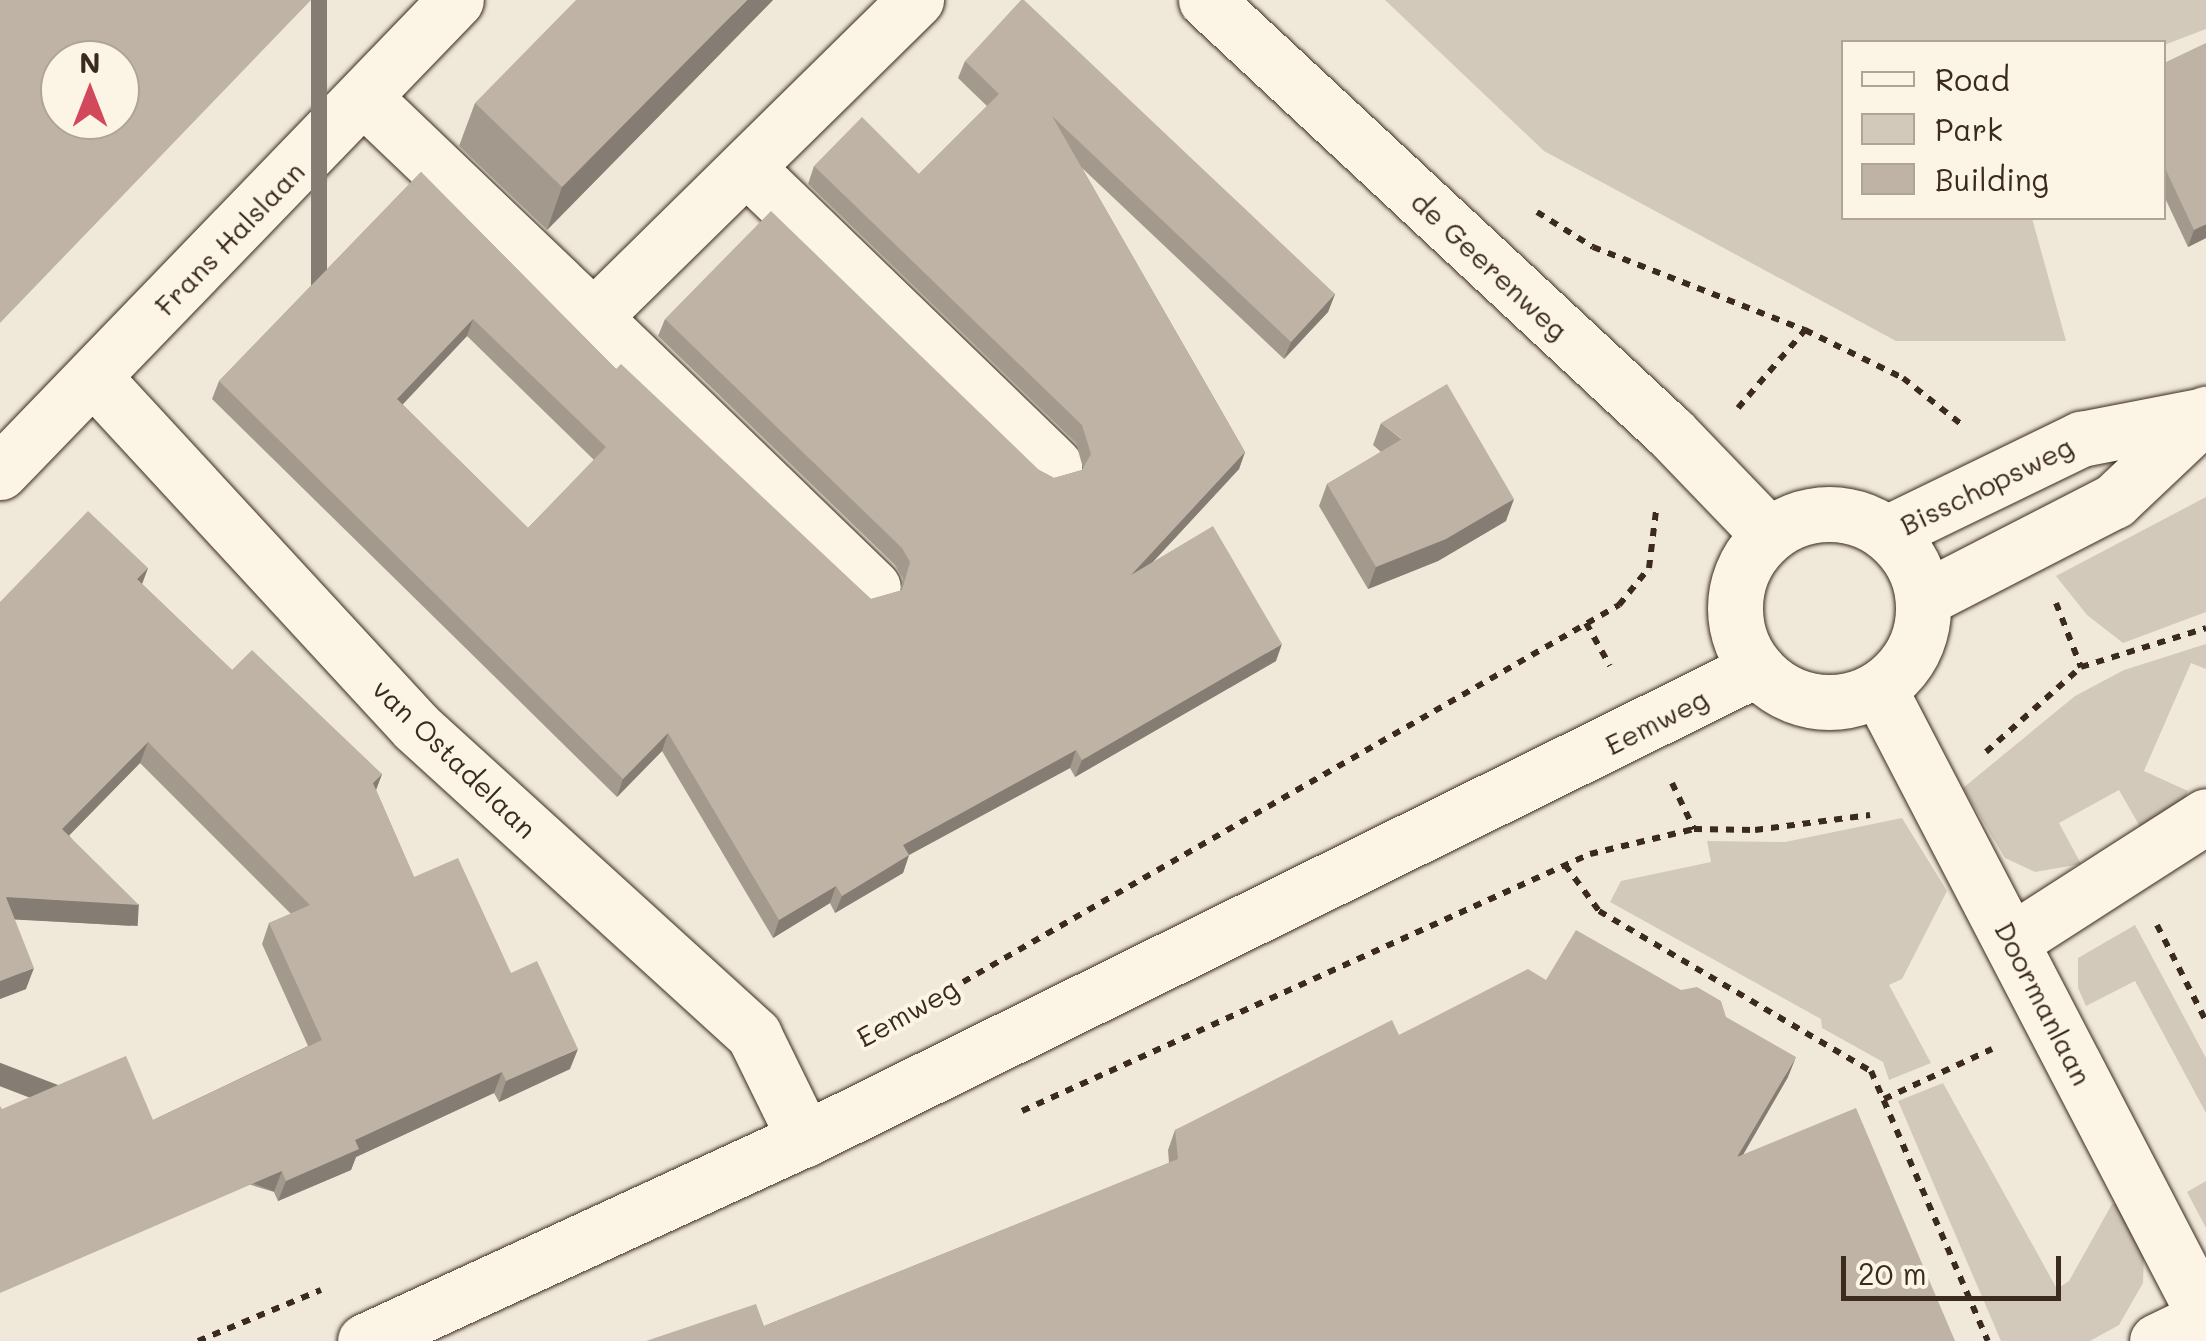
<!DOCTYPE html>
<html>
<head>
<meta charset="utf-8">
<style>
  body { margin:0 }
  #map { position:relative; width:2206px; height:1341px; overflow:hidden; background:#f0e9d9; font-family:Mali,sans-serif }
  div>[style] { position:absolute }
  .green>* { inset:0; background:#d2c9ba }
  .path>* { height:6px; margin-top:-3px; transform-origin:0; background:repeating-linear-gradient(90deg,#3b2a1e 0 8px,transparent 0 16px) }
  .roads { filter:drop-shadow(0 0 2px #3b2a1e) drop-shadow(0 0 2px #3b2a1e) }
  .minor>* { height:55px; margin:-27.5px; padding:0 27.5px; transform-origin:27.5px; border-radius:27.5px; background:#fcf5e5 }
  .major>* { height:55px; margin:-27.5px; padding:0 27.5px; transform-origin:27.5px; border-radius:27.5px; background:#fcf5e5 }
  .major>.ring { margin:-27.5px; padding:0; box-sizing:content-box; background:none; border:55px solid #fcf5e5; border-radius:50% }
  .wall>* { inset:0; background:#a39a8d }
  .shaded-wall>* { inset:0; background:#857d73; transform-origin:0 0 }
  .building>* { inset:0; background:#beb3a4 }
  span { translate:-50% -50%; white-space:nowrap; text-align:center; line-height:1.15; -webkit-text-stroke:8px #fcf5e5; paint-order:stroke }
  .street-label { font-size:28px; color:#3b2a1e }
  .legend { position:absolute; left:1841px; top:40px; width:325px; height:180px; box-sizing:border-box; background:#fcf5e5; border:2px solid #afa495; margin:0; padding:12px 18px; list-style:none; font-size:30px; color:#3b2a1e }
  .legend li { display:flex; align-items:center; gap:20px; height:50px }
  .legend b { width:50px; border:2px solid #afa495 }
  .north { position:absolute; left:40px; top:40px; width:100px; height:100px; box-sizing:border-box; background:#fcf5e5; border:2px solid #afa495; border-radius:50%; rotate:0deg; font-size:28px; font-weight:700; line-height:40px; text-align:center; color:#3b2a1e }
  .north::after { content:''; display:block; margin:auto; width:35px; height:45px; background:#d1495b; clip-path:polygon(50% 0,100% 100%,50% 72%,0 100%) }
  .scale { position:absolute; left:1841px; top:1256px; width:220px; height:45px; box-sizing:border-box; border:5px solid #3b2a1e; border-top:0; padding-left:12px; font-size:30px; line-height:35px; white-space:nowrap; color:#3b2a1e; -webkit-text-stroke:8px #fcf5e5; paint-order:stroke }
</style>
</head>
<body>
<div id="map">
  <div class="green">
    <i style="clip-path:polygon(1385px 0,2206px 0,2206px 29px,2164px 45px,1844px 42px,1844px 218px,2032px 218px,2066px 341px,1896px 341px,1544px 151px)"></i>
    <i style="clip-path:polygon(2206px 497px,2206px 612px,2123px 643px,2087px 615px,2056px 576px)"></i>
    <i style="clip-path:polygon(2206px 644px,2206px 669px,2191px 663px,2144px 771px,2188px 791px,2177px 813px,2143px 832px,2119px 790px,2059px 823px,2081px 864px,2035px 872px,2005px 858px,1963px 788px,2075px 696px,2124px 670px)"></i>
    <i style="clip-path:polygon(1902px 818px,1947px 891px,1902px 979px,1889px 985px,1931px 1063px,1889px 1080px,1883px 1062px,1822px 1028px,1821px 1019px,1610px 902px,1621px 881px,1711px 862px,1707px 841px,1785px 842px)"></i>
    <i style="clip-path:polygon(2135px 925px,2206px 1058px,2206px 1113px,2135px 981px,2086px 1006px,2078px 988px,2078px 958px)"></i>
    <i style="clip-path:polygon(1943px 1083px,2057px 1289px,2069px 1281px,2112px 1204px,2128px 1204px,2144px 1252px,2143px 1283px,2119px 1325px,2090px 1341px,2001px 1341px,1898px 1101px)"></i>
    <i style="clip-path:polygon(2206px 1181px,2206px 1228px,2187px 1192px)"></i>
  </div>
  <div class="path">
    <i style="left:1537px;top:212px;width:66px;rotate:32deg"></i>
    <i style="left:1593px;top:247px;width:228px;rotate:21.4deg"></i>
    <i style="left:1738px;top:408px;width:103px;rotate:-49.3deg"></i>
    <i style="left:1805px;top:330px;width:109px;rotate:26.1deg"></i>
    <i style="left:1903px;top:378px;width:75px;rotate:38.5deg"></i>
    <i style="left:2056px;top:603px;width:69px;rotate:68.7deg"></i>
    <i style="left:1586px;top:623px;width:49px;rotate:60.8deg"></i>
    <i style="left:1986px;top:752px;width:127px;rotate:-41.8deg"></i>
    <i style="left:2081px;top:667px;width:131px;rotate:-17.3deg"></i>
    <i style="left:1672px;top:783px;width:51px;rotate:64.4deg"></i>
    <i style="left:1565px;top:865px;width:57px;rotate:53.5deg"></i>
    <i style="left:1599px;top:911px;width:316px;rotate:30.5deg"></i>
    <i style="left:1871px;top:1071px;width:294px;rotate:66.6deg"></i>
    <i style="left:2157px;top:925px;width:108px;rotate:63deg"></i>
    <i style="left:963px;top:982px;width:757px;rotate:-29.89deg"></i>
    <i style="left:1619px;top:605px;width:48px;rotate:-51deg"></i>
    <i style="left:1649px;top:568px;width:57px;rotate:-83deg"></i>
    <i style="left:1884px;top:1099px;width:119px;rotate:-24.8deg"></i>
    <i style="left:1022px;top:1111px;width:623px;rotate:-24.35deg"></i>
    <i style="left:1590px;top:854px;width:107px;rotate:-13.5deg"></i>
    <i style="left:1694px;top:829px;width:61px;rotate:0.9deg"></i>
    <i style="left:1755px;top:830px;width:116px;rotate:-7.4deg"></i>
    <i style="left:198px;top:1341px;width:133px;rotate:-22.5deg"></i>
  </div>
  <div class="roads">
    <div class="minor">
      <i style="left:363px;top:97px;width:318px;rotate:43.7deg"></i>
      <i style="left:593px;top:317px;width:453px;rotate:-44.5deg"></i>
      <i style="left:748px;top:169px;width:426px;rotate:44deg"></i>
      <i style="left:593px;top:317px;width:389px;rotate:44deg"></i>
      <i style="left:95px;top:379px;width:473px;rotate:47.3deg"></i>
      <i style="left:416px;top:727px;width:457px;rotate:42.3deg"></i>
      <i style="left:754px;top:1035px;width:116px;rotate:63.9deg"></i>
      <i style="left:0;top:472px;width:656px;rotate:-45.99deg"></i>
      <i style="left:1879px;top:689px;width:709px;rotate:62.53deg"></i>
      <i style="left:2013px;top:940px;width:229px;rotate:-32.7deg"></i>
      <i style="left:2157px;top:1341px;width:53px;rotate:-25.6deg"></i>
    </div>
    <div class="major">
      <i style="left:1206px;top:0;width:635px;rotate:42.96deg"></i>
      <i style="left:1671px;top:433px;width:141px;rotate:46.1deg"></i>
      <i class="ring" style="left:1735px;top:514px;width:133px;height:133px"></i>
      <i style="left:1887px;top:533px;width:216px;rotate:-25.9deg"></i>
      <i style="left:2081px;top:439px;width:125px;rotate:-11deg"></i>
      <i style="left:1923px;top:599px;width:215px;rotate:-27.2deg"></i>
      <i style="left:2114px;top:501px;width:127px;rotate:-43.4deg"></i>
      <i style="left:365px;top:1341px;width:484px;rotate:-24.7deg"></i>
      <i style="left:805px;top:1139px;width:1062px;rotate:-26.28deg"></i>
    </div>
  </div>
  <div class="wall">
    <i style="clip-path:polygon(773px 0,547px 230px,459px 146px,475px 103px)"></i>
    <i style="clip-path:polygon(evenodd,965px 61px,1335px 294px,1328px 312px,1284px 359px,1082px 168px,1245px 452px,1239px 469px,1152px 563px,1276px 661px,1075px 777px,1070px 768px,909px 855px,903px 873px,835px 913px,830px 903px,773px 938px,662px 751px,617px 797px,212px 399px,219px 381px,421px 172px,616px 369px,871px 599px,900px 591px,903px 579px,895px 565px,658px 336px,665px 319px,1039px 470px,1054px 478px,1082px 470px,1083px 468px,1076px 443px,808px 184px,814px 166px,919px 174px,987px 106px,958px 78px,965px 61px,467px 336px,594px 460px,528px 528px,402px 404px,467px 336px)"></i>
    <i style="clip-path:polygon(2164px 63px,2206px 238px,2188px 247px,2164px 196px)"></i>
    <i style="clip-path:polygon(1381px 423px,1506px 521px,1438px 561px,1368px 589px,1319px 506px,1327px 484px,1381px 452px,1373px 445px)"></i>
    <i style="clip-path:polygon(148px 568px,142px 584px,232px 670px,382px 774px,376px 790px,414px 877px,511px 973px,570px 1069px,499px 1102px,494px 1093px,356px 1157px,351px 1170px,278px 1201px,274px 1192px,2px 1109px,153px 1120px,308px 1046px,262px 944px,269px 923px,291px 914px,140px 763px,69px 835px,131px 926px,14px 919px,26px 989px,0 999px,0 602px)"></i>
    <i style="clip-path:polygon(1546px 980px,1726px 1017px,1788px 1077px,1743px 1155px,764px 1326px,1169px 1163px,1168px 1150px,1175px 1130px,1399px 1035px)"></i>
  </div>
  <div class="shaded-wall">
    <i style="left:311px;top:0;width:16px;height:448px"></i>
    <i style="clip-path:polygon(747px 0,773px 0,547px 230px,562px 187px)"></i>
    <i style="clip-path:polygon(2206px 224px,2206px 238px,2188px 247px,2194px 230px)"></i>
    <i style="clip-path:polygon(1335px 294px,1328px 312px,1284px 359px,1291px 342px)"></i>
    <i style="clip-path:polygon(473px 319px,467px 336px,391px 417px,397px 399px)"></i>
    <i style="clip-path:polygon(1245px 452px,1239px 469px,1124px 593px,1131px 575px)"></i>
    <i style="clip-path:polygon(1514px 499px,1506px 521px,1438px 561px,1368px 589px,1376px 567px)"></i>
    <i style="clip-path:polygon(148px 568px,140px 589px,137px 579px)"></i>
    <i style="clip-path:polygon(1282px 644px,1276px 661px,1075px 777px,1082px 760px)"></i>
    <i style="clip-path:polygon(668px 733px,662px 751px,617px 797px,623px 779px)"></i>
    <i style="clip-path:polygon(148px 742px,140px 763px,55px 850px,62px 829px)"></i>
    <i style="clip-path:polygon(1076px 750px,1070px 768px,896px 862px,903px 845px)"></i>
    <i style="clip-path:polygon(382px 774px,374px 795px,373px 783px)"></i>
    <i style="clip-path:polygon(909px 855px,903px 873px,835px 913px,842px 896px)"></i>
    <i style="clip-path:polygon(836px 886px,830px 903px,773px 938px,779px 920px)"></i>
    <i style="left:6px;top:897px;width:133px;height:22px;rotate:3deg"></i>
    <i style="clip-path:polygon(34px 968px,26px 989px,0 999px,0 981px)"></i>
    <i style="clip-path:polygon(578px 1049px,570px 1069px,499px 1102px,506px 1081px)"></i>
    <i style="clip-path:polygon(1796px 1057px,1788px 1077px,1730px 1177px,1737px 1157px)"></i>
    <i style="clip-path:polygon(502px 1072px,494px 1093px,356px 1157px,351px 1170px,278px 1201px,286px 1181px,355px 1140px)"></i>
    <i style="left:282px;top:1171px;width:22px;height:307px;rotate:111deg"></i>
  </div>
  <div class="building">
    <i style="clip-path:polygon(evenodd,0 0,311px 0,0 323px,0 0,60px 60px,120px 60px,120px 120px,60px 120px,60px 60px)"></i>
    <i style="clip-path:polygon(576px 0,747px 0,562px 187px,475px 103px)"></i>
    <i style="clip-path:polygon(evenodd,1021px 0,1024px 0,1335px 294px,1291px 342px,1052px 116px,1245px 452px,1131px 575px,1213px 526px,1282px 644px,1082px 760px,1076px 750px,903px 845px,909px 855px,842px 896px,836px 886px,779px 920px,668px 733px,623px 779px,219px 381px,421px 172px,616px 369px,621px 364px,871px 599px,902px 590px,910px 562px,902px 548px,665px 319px,771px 211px,1039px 470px,1054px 478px,1082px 470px,1091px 454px,1082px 425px,814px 166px,862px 117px,919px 174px,999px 94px,965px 61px,1021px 0,473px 319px,606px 447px,528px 528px,397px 399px,473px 319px)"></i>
    <i style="clip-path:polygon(2206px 43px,2206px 224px,2194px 230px,2164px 166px,2164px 63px)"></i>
    <i style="clip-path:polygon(1447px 384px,1514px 499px,1446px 539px,1376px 567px,1327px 484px,1402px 439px,1381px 423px)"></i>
    <i style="clip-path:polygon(88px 511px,148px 568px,137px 579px,232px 670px,252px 650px,382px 774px,373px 783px,414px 877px,458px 858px,511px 973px,537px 961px,578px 1049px,506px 1081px,502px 1072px,355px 1140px,359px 1149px,286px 1181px,282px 1171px,0 1293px,0 1106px,2px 1109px,126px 1056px,153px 1120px,322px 1040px,269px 923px,310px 905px,148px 742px,62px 829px,139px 905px,6px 897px,34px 968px,0 981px,0 602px)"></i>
    <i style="clip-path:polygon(1576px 930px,1681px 990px,1697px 987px,1721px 1001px,1726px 1017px,1796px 1057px,1737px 1157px,1856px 1108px,1955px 1341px,646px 1341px,756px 1304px,764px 1326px,1178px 1159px,1175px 1130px,1392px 1020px,1399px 1035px,1528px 969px,1546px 980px)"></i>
  </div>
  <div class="street-label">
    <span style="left:229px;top:238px;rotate:-46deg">Frans Halslaan</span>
    <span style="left:1490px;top:265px;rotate:43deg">de Geerenweg</span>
    <span style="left:1986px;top:485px;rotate:-26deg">Bisschopsweg</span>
    <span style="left:1656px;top:721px;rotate:-27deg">Eemweg</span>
    <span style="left:455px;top:758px;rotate:44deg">van Ostadelaan</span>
    <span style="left:2044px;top:1003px;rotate:63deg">Doormanlaan</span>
    <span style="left:907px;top:1012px;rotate:-29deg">Eemweg</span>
  </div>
  <ul class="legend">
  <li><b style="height:12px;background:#fcf5e5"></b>Road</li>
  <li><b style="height:28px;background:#d2c9ba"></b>Park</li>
  <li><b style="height:28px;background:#beb3a4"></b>Building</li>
  </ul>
  <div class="north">N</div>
  <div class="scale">20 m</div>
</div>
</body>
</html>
